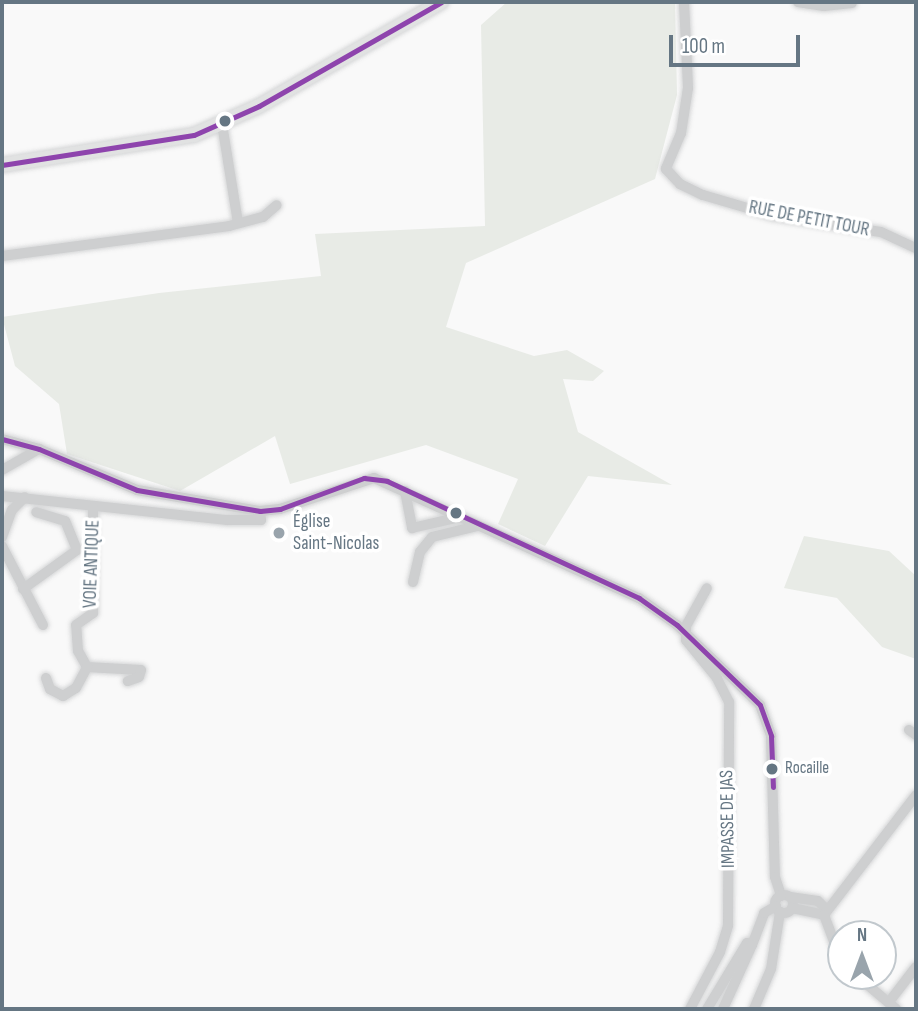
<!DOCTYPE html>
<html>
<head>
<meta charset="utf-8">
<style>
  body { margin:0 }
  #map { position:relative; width:918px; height:1011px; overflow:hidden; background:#f9f9f9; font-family:"Sofia Sans Condensed",sans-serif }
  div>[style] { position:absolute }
  .green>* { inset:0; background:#e8ebe6 }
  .roads { filter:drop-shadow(0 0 2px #d5d6d7) drop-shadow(0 0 2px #d5d6d7) }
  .minor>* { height:10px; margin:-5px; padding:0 5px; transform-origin:5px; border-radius:5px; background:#cecfd0 }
  .minor>.ring { margin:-5px; padding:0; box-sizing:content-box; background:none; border:10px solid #cecfd0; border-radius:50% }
  .secondary>* { height:14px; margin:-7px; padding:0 7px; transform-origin:7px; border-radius:7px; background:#e1e2e2 }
  .bus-1>* { height:5px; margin:-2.5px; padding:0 2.5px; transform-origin:2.5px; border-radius:2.5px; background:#8e44ad }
  .dots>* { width:19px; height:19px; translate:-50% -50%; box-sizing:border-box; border:4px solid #fff; border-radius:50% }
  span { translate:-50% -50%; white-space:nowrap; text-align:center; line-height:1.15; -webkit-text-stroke:7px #fff; paint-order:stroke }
  .bus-label { font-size:17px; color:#657683 }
  .left { translate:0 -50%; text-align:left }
  .street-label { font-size:19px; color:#657683 }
  .poi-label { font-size:19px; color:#657683 }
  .frame { position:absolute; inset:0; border:4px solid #657683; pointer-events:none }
  .north { position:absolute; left:827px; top:920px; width:70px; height:70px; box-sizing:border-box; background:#fff; border:2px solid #c1c8cd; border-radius:50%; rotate:0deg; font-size:19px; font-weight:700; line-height:28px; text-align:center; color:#657683 }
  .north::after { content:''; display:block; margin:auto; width:24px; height:32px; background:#99a4ac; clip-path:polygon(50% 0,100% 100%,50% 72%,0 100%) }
  .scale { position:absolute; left:669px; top:35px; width:131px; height:32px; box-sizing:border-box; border:4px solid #657683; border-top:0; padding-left:9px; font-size:21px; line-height:24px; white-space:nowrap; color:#657683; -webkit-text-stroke:5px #fff; paint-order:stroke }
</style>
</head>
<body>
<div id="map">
  <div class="green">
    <i style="clip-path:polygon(507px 2px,675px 2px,677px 95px,655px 179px,466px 263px,446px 327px,534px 356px,567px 350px,604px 371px,593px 381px,563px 379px,578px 432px,672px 485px,588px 476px,545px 546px,498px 524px,518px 479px,426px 445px,290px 484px,275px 436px,180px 491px,67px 454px,59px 404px,15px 366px,2px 317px,159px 293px,321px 276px,315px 234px,485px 226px,481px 25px)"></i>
    <i style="clip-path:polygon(804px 536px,889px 551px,916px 576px,916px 659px,882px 647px,837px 598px,784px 588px)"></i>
  </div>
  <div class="roads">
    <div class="minor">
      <i style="left:684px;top:2px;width:86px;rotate:87.3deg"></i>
      <i style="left:688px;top:88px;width:46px;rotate:98.8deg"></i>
      <i style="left:681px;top:133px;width:39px;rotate:113deg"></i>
      <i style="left:666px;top:169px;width:21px;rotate:47deg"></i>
      <i style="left:680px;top:184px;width:25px;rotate:26deg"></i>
      <i style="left:703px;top:195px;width:71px;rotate:16.4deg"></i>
      <i style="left:771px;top:215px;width:111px;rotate:8.8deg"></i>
      <i style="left:881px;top:232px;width:38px;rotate:25deg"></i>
      <i style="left:798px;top:2px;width:26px;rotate:9deg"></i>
      <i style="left:824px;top:6px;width:28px;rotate:-6deg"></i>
      <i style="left:222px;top:124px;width:100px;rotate:80.8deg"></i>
      <i style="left:2px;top:256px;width:229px;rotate:-7.5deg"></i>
      <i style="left:229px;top:226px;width:35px;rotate:-15deg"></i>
      <i style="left:263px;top:217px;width:18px;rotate:-41deg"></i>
      <i style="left:2px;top:439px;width:38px;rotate:15deg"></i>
      <i style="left:39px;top:449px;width:106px;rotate:22.7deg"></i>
      <i style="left:137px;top:490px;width:125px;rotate:9.7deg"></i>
      <i style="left:260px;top:511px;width:20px;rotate:-6deg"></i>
      <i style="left:280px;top:509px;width:99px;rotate:-18.3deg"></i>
      <i style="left:374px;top:478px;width:291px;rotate:24.4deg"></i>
      <i style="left:639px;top:598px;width:47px;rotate:35.4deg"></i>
      <i style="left:677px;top:625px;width:115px;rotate:43.9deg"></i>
      <i style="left:760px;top:705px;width:33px;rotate:70deg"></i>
      <i style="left:771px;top:736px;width:141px;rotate:88.4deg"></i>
      <i style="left:775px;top:877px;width:20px;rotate:72deg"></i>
      <i style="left:2px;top:470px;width:43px;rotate:-29.6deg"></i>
      <i style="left:405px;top:491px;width:38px;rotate:79deg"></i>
      <i style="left:412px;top:528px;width:49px;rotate:-12.9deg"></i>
      <i style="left:2px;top:496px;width:227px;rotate:6.1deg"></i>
      <i style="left:228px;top:520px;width:33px"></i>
      <i style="left:261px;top:520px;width:9px;rotate:-96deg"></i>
      <i style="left:2px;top:537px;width:29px;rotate:-70deg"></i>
      <i style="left:12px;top:510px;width:18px;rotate:-45deg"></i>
      <i style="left:2px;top:546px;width:89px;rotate:62.6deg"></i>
      <i style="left:413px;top:582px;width:31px;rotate:-77deg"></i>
      <i style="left:420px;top:552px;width:19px;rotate:-51deg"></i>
      <i style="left:432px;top:537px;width:46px;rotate:-13.7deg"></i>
      <i style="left:23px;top:589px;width:67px;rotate:-35.8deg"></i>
      <i style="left:77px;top:550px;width:31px;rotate:-112deg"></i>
      <i style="left:65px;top:521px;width:30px;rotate:-163deg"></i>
      <i style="left:87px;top:667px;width:18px;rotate:-119deg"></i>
      <i style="left:78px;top:651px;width:26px;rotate:-94deg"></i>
      <i style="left:76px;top:625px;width:21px;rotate:-35deg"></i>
      <i style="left:93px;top:613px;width:105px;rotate:-90deg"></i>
      <i style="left:87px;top:667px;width:54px;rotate:3.2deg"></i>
      <i style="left:141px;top:670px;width:7px;rotate:106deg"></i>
      <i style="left:139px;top:677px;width:12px;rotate:160deg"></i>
      <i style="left:46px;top:678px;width:12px;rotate:70deg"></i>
      <i style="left:50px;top:689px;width:15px;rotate:28deg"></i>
      <i style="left:63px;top:696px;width:15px;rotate:-32deg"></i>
      <i style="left:76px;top:688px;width:24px;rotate:-62deg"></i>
      <i style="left:909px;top:730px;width:9px;rotate:36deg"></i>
      <i class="ring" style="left:775px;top:895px;width:8px;height:8px"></i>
      <i style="left:790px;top:897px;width:28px;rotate:8deg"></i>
      <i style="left:818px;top:901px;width:11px;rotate:45deg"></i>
      <i style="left:792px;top:908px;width:33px;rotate:12deg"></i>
      <i style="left:824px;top:915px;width:151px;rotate:-52.5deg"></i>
      <i style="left:824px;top:915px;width:48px;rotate:69.3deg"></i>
      <i style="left:752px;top:945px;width:34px;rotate:-69deg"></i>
      <i style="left:764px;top:913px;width:14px;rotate:-30deg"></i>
      <i style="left:857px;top:976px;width:51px;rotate:40.2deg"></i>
      <i style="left:889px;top:1002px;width:44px;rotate:-52.4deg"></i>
      <i style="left:690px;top:1009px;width:64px;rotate:-62.2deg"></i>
      <i style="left:720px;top:952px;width:28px;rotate:-73deg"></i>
      <i style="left:728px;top:925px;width:223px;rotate:-89.7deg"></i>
      <i style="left:729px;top:702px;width:27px;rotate:-117deg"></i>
      <i style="left:717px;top:678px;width:49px;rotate:-129.2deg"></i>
      <i style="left:686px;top:640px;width:14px;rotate:-90deg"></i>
      <i style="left:686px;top:626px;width:43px;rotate:-61.1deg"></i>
      <i style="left:707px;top:1009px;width:77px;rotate:-58.8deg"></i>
      <i style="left:747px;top:943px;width:5px;rotate:22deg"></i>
      <i style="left:752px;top:945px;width:70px;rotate:114.4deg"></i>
      <i style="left:754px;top:1009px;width:43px;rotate:-67deg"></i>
      <i style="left:771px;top:969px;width:58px;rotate:-81deg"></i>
    </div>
    <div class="secondary">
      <i style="left:2px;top:165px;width:194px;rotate:-8.9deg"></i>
      <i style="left:194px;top:135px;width:71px;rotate:-24deg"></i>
      <i style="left:259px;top:106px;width:210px;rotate:-29.7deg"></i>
    </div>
  </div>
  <div class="bus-1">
    <i style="left:2px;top:165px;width:194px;rotate:-8.9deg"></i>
    <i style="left:194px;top:135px;width:71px;rotate:-24deg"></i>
    <i style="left:259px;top:106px;width:210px;rotate:-29.7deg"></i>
    <i style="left:2px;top:439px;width:38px;rotate:15deg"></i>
    <i style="left:39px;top:449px;width:106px;rotate:22.7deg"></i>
    <i style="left:137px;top:490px;width:125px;rotate:9.7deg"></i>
    <i style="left:260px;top:511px;width:20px;rotate:-6deg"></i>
    <i style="left:280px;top:509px;width:90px;rotate:-20.3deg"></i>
    <i style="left:364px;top:478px;width:23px;rotate:7deg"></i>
    <i style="left:387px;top:481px;width:278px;rotate:24.9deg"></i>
    <i style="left:639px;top:598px;width:47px;rotate:35.4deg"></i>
    <i style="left:677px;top:625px;width:115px;rotate:43.9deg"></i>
    <i style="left:760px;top:705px;width:33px;rotate:70deg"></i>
    <i style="left:771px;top:736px;width:51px;rotate:87.8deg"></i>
  </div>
  <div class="dots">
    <i style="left:225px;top:121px;background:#657683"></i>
    <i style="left:456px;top:513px;background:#657683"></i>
    <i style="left:279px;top:533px;background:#99a4ac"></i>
    <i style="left:772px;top:769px;background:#657683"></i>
  </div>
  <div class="bus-label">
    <span class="left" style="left:785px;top:769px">Rocaille</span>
  </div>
  <div class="street-label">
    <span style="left:809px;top:219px;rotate:11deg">RUE DE PETIT TOUR</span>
    <span style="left:92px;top:564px;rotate:-88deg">VOIE ANTIQUE</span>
    <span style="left:728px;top:819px;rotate:-91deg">IMPASSE DE JAS</span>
  </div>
  <div class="poi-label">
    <span class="left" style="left:293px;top:533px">Église<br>Saint-Nicolas</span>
  </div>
  <div class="frame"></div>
  <div class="north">N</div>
  <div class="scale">100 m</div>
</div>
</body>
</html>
